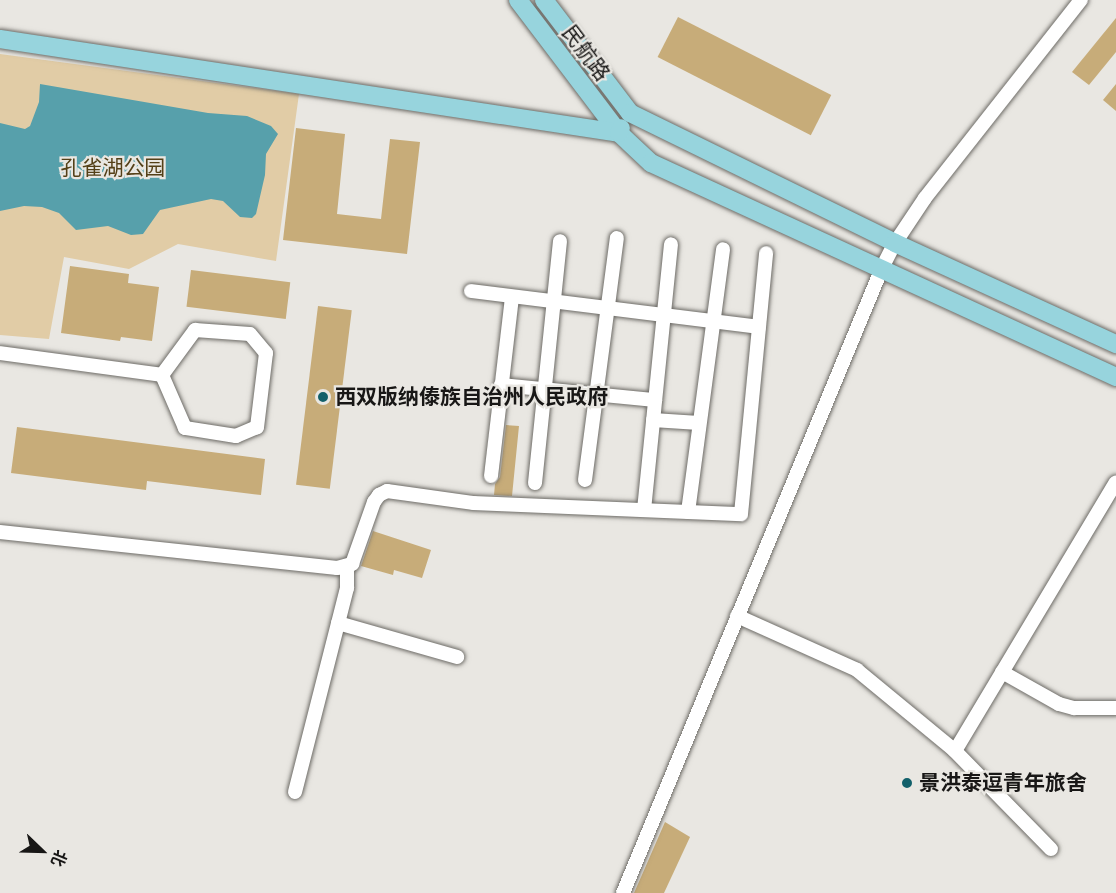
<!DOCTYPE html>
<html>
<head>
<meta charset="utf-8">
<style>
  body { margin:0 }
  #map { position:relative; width:1116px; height:893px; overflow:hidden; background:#e9e7e2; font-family:Raleway,"Noto Sans SC",sans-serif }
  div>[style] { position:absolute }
  .green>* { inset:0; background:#e1cca6 }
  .water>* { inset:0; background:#57a0ab }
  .building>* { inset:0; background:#c7ac79; transform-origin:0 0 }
  .roads { filter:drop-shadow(0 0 2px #6d6b66) drop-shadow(0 0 2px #6d6b66) }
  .minor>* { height:14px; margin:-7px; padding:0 7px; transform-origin:7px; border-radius:7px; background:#fff }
  .major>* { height:18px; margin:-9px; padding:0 9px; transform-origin:9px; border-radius:9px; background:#97d4dd }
  .dots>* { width:16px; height:16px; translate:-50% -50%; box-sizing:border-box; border:3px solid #e9e7e2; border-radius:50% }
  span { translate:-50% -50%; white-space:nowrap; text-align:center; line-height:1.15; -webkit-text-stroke:4.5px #e9e7e2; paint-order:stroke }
  .street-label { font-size:21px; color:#181716 }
  .park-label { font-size:21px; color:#544018 }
  .poi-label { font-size:21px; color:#181716; font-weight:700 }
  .left { translate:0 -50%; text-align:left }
  .north { position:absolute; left:12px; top:821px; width:60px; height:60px; -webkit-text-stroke:4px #e9e7e2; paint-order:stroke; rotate:113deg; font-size:16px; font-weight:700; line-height:24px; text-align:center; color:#181716 }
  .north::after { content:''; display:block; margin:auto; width:21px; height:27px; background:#181716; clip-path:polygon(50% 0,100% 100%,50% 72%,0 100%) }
</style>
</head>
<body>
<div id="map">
  <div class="green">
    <i style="clip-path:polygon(0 54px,299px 94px,276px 261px,178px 244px,129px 269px,64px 257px,49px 339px,0 335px)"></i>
  </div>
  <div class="water">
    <i style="clip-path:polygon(40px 84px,208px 113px,247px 116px,271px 126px,278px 134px,266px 154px,265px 175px,256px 214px,252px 218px,240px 217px,223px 201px,211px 199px,160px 210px,143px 234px,131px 235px,108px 226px,76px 230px,59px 213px,42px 207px,24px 206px,0 211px,0 123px,25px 129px,30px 126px,39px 102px)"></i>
  </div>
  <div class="building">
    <i style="left:678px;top:17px;width:172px;height:45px;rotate:27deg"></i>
    <i style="clip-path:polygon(1116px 18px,1116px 52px,1089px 85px,1072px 72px)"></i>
    <i style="clip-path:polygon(1116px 84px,1116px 111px,1103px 100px)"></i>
    <i style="clip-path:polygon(296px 128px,345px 134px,337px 214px,381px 219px,390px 139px,420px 142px,407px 254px,283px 240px)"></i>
    <i style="clip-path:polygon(70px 266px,129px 274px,128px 283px,159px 287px,152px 341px,121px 337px,120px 341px,61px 333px)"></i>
    <i style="left:191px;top:270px;width:100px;height:37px;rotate:7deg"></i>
    <i style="left:318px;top:306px;width:34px;height:180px;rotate:7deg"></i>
    <i style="clip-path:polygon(506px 425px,519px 426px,512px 496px,494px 495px,495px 484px,500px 477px)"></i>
    <i style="clip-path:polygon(17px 427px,265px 459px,261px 495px,147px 481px,146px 490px,11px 473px)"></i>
    <i style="clip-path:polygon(373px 531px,431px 550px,422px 578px,394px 570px,393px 575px,361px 566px)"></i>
    <i style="clip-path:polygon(665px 822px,690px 837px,664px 893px,634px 893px)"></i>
  </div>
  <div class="roads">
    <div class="minor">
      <i style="left:471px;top:291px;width:290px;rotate:7.1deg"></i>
      <i style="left:195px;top:330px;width:55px;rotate:4.2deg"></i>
      <i style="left:250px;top:334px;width:25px;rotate:50deg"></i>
      <i style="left:266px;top:353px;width:75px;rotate:96.9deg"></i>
      <i style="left:257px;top:427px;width:23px;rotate:157deg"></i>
      <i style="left:236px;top:436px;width:52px;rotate:-171.1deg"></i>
      <i style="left:185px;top:428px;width:58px;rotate:-113.5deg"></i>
      <i style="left:162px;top:375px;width:56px;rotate:-53.7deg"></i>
      <i style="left:0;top:353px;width:163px;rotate:7.7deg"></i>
      <i style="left:501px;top:385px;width:155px;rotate:5.6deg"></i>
      <i style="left:653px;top:420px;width:46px;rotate:3.7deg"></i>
      <i style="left:491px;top:476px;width:180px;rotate:-83.3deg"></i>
      <i style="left:585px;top:480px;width:244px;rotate:-82.5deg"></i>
      <i style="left:535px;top:483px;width:243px;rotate:-84.1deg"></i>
      <i style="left:644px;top:510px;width:267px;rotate:-84.2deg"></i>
      <i style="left:688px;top:512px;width:265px;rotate:-82.4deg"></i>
      <i style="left:0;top:532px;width:339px;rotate:6.1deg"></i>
      <i style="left:337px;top:568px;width:16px;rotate:-15deg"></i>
      <i style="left:352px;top:564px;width:66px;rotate:-70.5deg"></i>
      <i style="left:374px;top:502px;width:9px;rotate:-54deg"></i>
      <i style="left:379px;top:495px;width:9px;rotate:-27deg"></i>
      <i style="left:387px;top:491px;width:88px;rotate:7.9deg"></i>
      <i style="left:474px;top:503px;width:267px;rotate:2.4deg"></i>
      <i style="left:741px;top:514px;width:262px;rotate:-84.5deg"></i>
      <i style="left:737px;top:616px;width:132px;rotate:24.2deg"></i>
      <i style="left:857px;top:670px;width:124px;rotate:39.5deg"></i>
      <i style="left:953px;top:749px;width:140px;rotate:45.6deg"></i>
      <i style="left:338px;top:623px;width:124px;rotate:15.9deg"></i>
      <i style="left:1002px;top:672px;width:65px;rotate:29.3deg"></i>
      <i style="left:1059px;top:704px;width:16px;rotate:15deg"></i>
      <i style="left:1074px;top:708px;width:42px"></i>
      <i style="left:955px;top:751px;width:313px;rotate:-59.1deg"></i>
      <i style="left:295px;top:792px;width:211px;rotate:-75.7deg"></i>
      <i style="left:347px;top:588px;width:22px;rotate:-90deg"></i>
      <i style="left:623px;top:893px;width:677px;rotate:-67.49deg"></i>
      <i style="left:882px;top:268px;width:28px;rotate:-63deg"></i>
      <i style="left:895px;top:243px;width:54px;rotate:-56.3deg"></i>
      <i style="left:925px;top:198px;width:252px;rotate:-51.8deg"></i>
    </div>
    <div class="major">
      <i style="left:518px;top:0;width:167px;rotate:52.8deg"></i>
      <i style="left:619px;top:133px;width:44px;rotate:43.2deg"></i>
      <i style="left:651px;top:163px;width:512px;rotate:24.71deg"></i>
      <i style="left:544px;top:0;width:142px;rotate:52.7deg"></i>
      <i style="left:630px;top:113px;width:295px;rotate:26.1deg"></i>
      <i style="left:895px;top:243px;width:243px;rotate:24.6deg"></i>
      <i style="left:0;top:39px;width:626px;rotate:8.63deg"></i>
      <i style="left:619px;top:133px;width:5px;rotate:-68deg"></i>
    </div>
  </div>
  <div class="dots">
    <i style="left:323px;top:397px;background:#12606a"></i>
    <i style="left:907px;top:783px;background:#12606a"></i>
  </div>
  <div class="street-label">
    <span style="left:586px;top:53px;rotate:53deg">民航路</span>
  </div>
  <div class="park-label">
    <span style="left:113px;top:168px">孔雀湖公园</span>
  </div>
  <div class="poi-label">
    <span class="left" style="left:335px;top:397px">西双版纳傣族自治州人民政府</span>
    <span class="left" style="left:919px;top:783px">景洪泰逗青年旅舍</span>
  </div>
  <div class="north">北</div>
</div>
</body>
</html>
